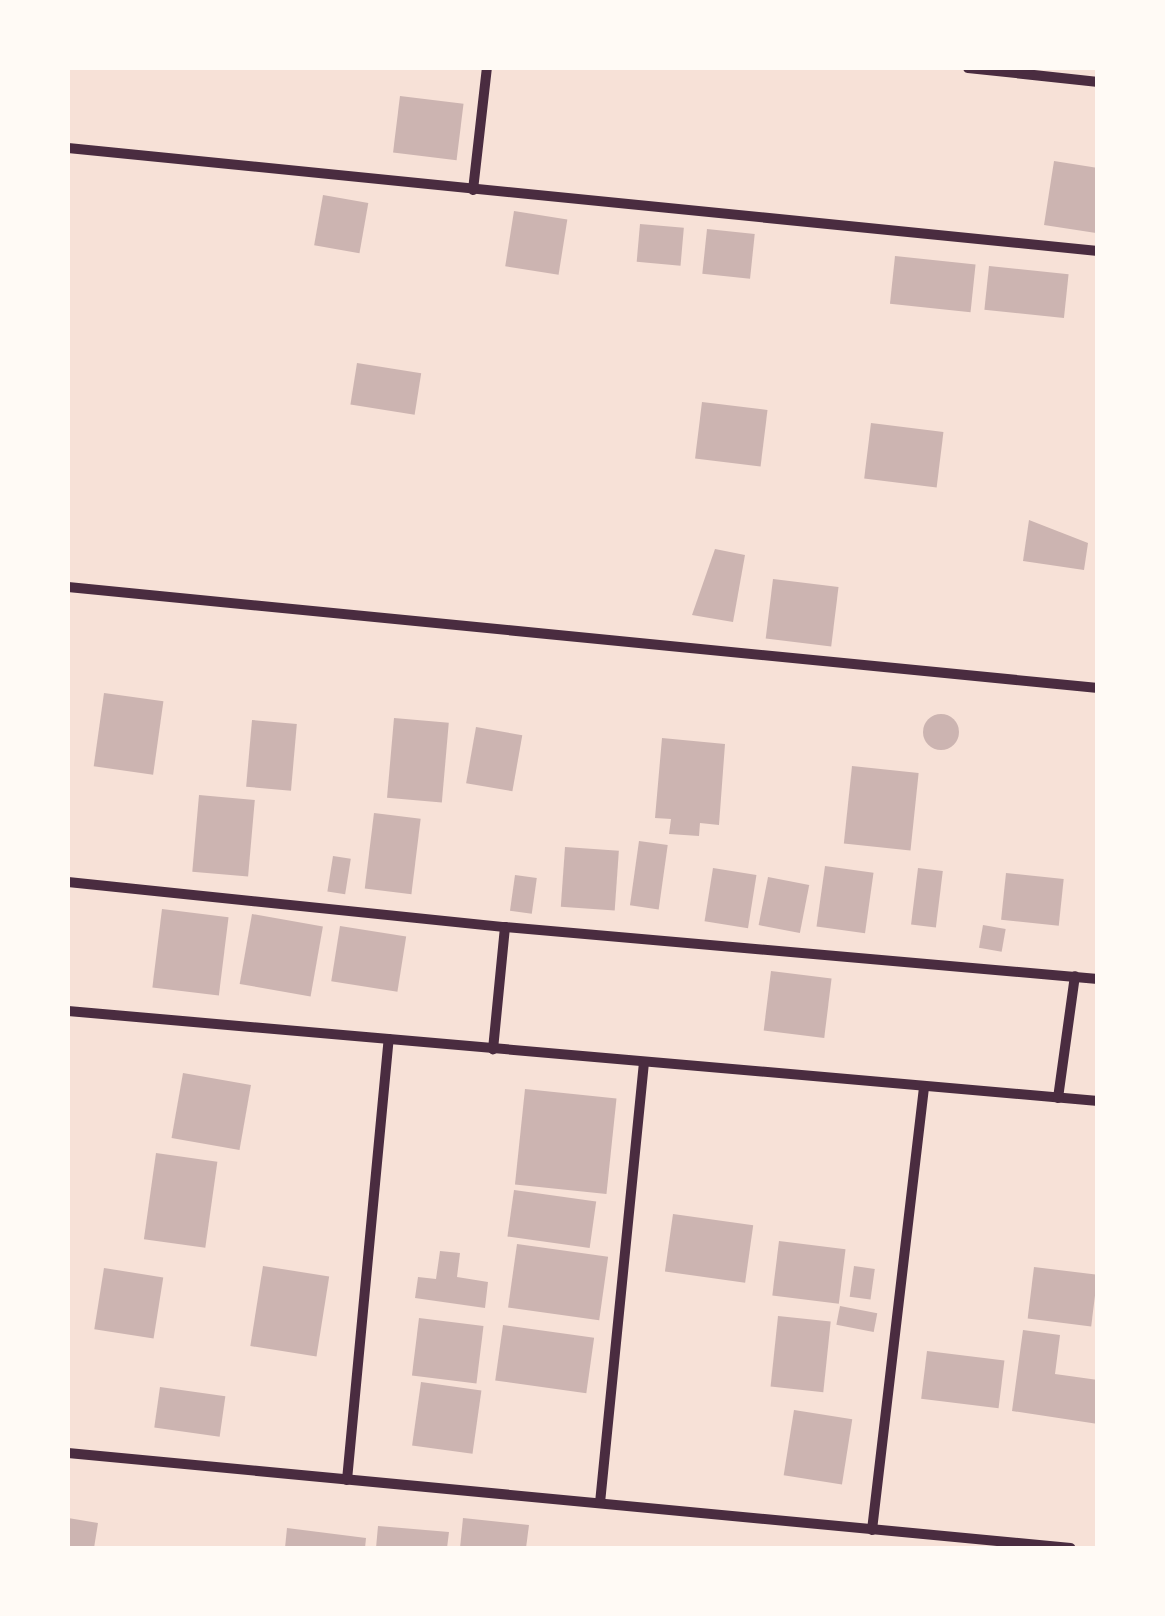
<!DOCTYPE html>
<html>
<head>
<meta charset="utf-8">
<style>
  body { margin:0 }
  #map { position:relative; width:1165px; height:1616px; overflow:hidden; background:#f7e1d7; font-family:Spectral,serif }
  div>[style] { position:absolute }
  .building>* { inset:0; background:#ccb4b1; transform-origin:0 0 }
  .round { border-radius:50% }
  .minor>* { height:10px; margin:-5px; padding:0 5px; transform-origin:5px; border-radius:5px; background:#4a2c40 }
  span { translate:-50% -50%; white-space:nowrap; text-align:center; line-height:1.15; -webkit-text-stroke:10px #fffaf5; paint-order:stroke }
  .frame { position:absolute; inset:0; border:70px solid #fffaf5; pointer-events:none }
</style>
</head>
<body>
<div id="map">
  <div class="building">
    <i style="left:400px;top:96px;width:64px;height:57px;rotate:7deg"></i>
    <i style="clip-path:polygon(1054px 161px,1098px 168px,1096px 233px,1044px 225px)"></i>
    <i style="left:323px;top:195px;width:46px;height:51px;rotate:10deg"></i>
    <i style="left:514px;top:211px;width:54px;height:56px;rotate:9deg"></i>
    <i style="left:640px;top:224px;width:44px;height:38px;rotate:5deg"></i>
    <i style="left:707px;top:229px;width:48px;height:45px;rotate:6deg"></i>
    <i style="left:895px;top:256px;width:81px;height:48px;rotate:6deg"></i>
    <i style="left:989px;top:266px;width:80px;height:44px;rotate:6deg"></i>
    <i style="left:357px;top:363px;width:65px;height:42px;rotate:9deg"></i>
    <i style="left:702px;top:402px;width:66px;height:57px;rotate:7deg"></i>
    <i style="left:871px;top:423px;width:73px;height:56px;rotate:7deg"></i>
    <i style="clip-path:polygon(1029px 520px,1088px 543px,1084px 570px,1023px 561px)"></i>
    <i style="clip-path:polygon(715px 549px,745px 555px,733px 622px,692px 615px)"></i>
    <i style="left:773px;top:579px;width:66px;height:60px;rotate:7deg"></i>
    <i style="left:104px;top:693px;width:60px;height:74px;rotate:8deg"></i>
    <i class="round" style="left:923px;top:714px;width:36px;height:36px"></i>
    <i style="left:394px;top:718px;width:55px;height:80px;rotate:5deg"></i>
    <i style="left:252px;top:720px;width:45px;height:67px;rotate:5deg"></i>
    <i style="left:476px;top:727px;width:47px;height:57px;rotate:10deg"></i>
    <i style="clip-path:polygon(662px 738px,725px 744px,719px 825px,700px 823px,699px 836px,669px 834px,671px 819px,655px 818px)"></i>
    <i style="left:852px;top:766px;width:67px;height:78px;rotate:6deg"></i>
    <i style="left:199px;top:795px;width:56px;height:77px;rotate:5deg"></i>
    <i style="left:374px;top:813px;width:47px;height:76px;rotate:7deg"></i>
    <i style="left:639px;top:841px;width:29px;height:65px;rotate:8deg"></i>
    <i style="left:565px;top:847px;width:54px;height:60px;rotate:4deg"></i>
    <i style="left:333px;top:856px;width:18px;height:36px;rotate:9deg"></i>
    <i style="left:825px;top:866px;width:49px;height:61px;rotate:8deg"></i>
    <i style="left:713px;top:868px;width:44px;height:54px;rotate:9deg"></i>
    <i style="left:918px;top:868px;width:25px;height:57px;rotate:7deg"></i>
    <i style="left:1006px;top:873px;width:58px;height:47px;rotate:6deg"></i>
    <i style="left:515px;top:875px;width:22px;height:36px;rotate:8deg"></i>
    <i style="left:768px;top:877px;width:42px;height:49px;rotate:11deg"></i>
    <i style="left:162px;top:909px;width:67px;height:79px;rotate:7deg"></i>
    <i style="left:252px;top:914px;width:72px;height:71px;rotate:10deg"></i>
    <i style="left:983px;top:925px;width:23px;height:23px;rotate:10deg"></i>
    <i style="left:340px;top:926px;width:67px;height:56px;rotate:9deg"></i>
    <i style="left:771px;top:971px;width:61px;height:60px;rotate:7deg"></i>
    <i style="left:183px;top:1073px;width:69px;height:66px;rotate:10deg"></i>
    <i style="left:525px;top:1089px;width:92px;height:96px;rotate:6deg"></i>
    <i style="left:156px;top:1153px;width:62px;height:87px;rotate:8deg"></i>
    <i style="left:514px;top:1190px;width:83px;height:47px;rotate:8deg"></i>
    <i style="left:673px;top:1214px;width:81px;height:58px;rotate:8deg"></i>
    <i style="left:779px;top:1241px;width:67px;height:55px;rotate:7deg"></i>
    <i style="left:517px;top:1244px;width:92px;height:64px;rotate:8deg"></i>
    <i style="clip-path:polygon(440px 1251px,460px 1253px,457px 1277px,488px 1282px,485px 1308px,415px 1298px,418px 1277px,436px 1279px)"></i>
    <i style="left:263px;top:1266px;width:67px;height:81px;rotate:9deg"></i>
    <i style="left:854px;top:1266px;width:21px;height:31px;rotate:8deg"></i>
    <i style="left:1034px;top:1267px;width:64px;height:52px;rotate:7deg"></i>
    <i style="left:104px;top:1268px;width:60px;height:62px;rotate:9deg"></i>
    <i style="left:840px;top:1306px;width:38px;height:19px;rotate:11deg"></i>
    <i style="left:778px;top:1316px;width:53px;height:71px;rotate:6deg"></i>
    <i style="left:419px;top:1318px;width:65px;height:58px;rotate:7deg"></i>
    <i style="left:503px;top:1325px;width:92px;height:56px;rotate:8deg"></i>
    <i style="clip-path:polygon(1023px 1330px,1060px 1335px,1055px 1374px,1098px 1380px,1098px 1424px,1012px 1411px)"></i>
    <i style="left:927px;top:1351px;width:78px;height:48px;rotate:7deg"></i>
    <i style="left:421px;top:1382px;width:61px;height:64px;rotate:8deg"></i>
    <i style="left:160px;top:1387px;width:66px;height:41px;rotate:8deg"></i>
    <i style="left:794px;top:1410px;width:59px;height:66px;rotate:9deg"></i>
    <i style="clip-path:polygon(68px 1518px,98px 1523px,94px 1548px,68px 1548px)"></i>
    <i style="clip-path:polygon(463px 1518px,529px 1525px,526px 1548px,460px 1548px)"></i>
    <i style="clip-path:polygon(378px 1526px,449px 1532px,447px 1548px,376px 1548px)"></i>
    <i style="clip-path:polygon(287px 1528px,366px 1538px,365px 1548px,285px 1548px)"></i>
  </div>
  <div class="minor">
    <i style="left:968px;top:68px;width:131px;rotate:6.1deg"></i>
    <i style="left:68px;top:148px;width:1035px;rotate:5.71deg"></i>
    <i style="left:473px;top:190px;width:123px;rotate:-83.5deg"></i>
    <i style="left:68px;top:587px;width:1035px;rotate:5.6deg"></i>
    <i style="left:68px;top:882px;width:439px;rotate:5.9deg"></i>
    <i style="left:505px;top:927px;width:123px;rotate:95.6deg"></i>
    <i style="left:505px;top:927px;width:595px;rotate:5.01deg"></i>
    <i style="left:68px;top:1011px;width:1034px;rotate:4.99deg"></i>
    <i style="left:1058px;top:1098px;width:123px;rotate:-82.1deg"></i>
    <i style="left:68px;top:1453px;width:1007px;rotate:5.41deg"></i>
    <i style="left:347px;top:1480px;width:443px;rotate:-84.6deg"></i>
    <i style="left:600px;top:1503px;width:443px;rotate:-84.3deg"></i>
    <i style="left:872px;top:1530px;width:447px;rotate:-83.3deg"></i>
  </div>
  <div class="frame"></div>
</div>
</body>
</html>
